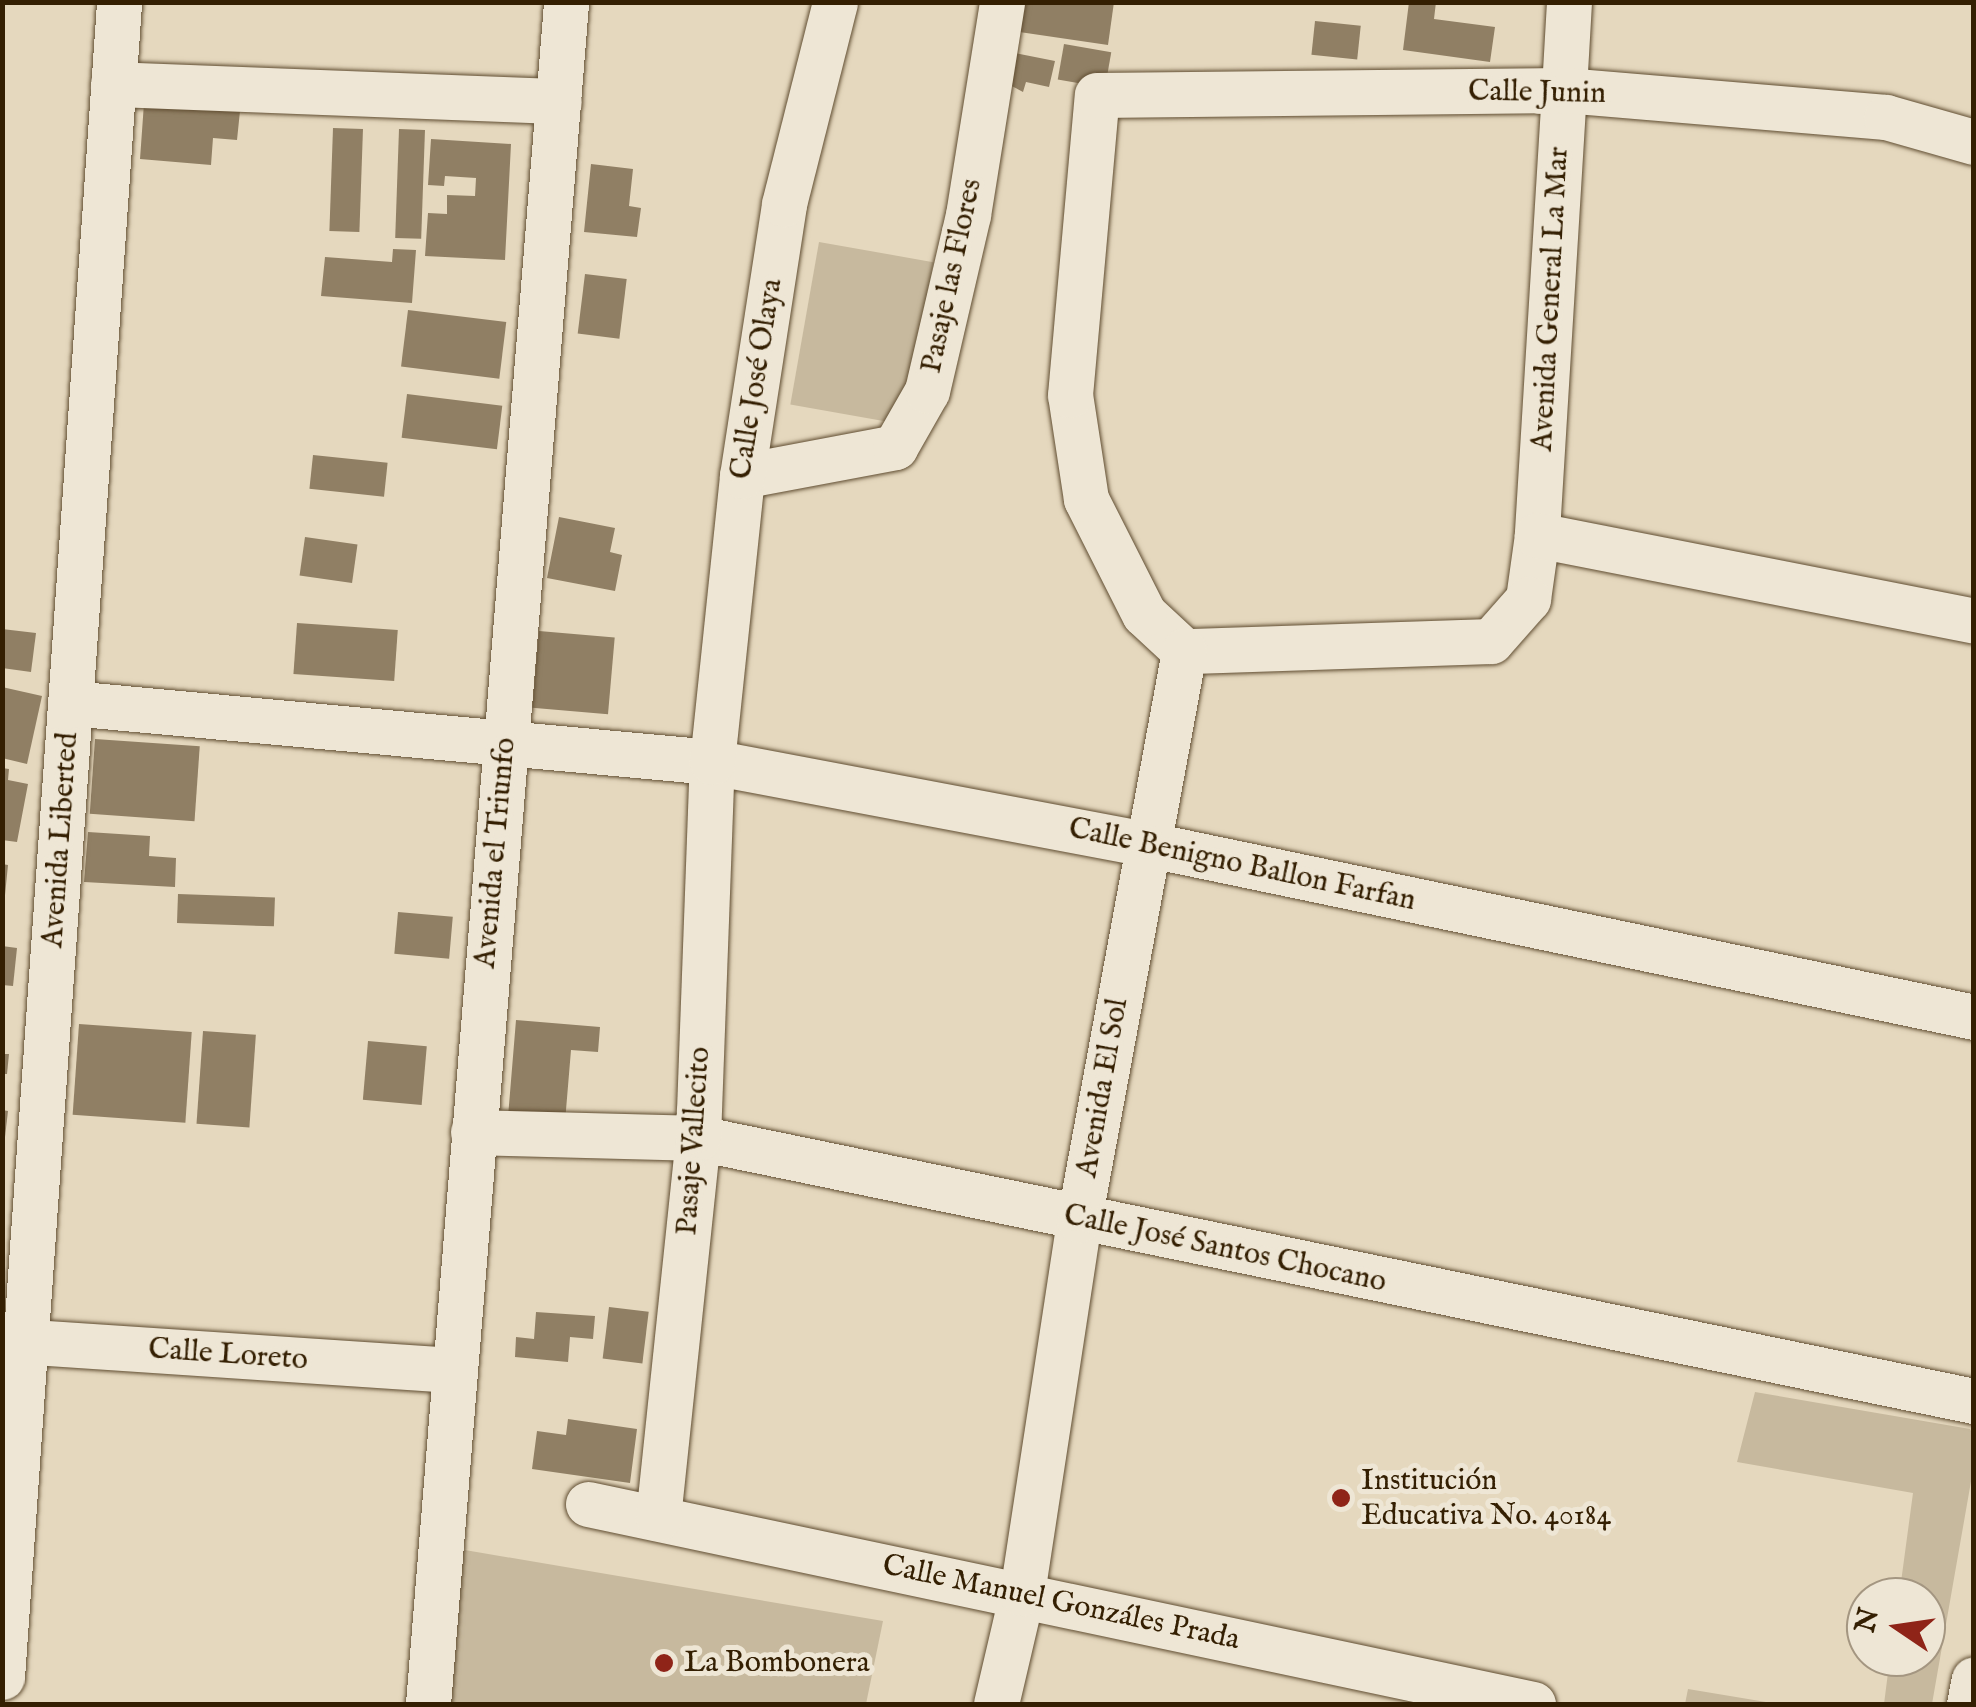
<!DOCTYPE html>
<html>
<head>
<meta charset="utf-8">
<style>
  body { margin:0 }
  #map { position:relative; width:1976px; height:1707px; overflow:hidden; background:#e5d8be; font-family:"IM FELL English",serif }
  div>[style] { position:absolute }
  .green>* { inset:0; background:#c7b99e; transform-origin:0 0 }
  .building>* { inset:0; background:#907f64; transform-origin:0 0 }
  .roads { filter:drop-shadow(0 0 2px #604d31) drop-shadow(0 0 2px #604d31) }
  .minor>* { height:45px; margin:-22.5px; padding:0 22.5px; transform-origin:22.5px; border-radius:22.5px; background:#eee6d5 }
  .dots>* { width:28px; height:28px; translate:-50% -50%; box-sizing:border-box; border:5px solid #eee6d5; border-radius:50% }
  span { translate:-50% -50%; white-space:nowrap; text-align:center; line-height:1.15; -webkit-text-stroke:10px #eee6d5; paint-order:stroke }
  .street-label { font-size:30px; color:#341f02 }
  .poi-label { font-size:30px; color:#341f02 }
  .left { translate:0 -50%; text-align:left }
  .frame { position:absolute; inset:0; border:5px solid #341f02; pointer-events:none }
  .north { position:absolute; left:1846px; top:1577px; width:100px; height:100px; box-sizing:border-box; background:#eee6d5; border:2px solid #a49681; border-radius:50%; rotate:283deg; font-size:28px; font-weight:700; line-height:40px; text-align:center; color:#341f02 }
  .north::after { content:''; display:block; margin:auto; width:35px; height:45px; background:#8f2418; clip-path:polygon(50% 0,100% 100%,50% 72%,0 100%) }
</style>
</head>
<body>
<div id="map">
  <div class="green">
    <i style="left:819px;top:242px;width:116px;height:165px;rotate:10deg"></i>
    <i style="clip-path:polygon(1755px 1392px,1970px 1429px,1973px 1435px,1973px 1470px,1932px 1704px,1884px 1704px,1890px 1657px,1926px 1657px,1926px 1597px,1899px 1597px,1913px 1493px,1737px 1462px)"></i>
    <i style="clip-path:polygon(459px 1549px,883px 1621px,866px 1704px,450px 1704px)"></i>
    <i style="clip-path:polygon(1688px 1689px,1778px 1704px,1685px 1704px)"></i>
  </div>
  <div class="building">
    <i style="clip-path:polygon(1010px 2px,1114px 2px,1108px 45px,1006px 30px)"></i>
    <i style="clip-path:polygon(1409px 2px,1436px 2px,1434px 19px,1495px 27px,1490px 62px,1403px 50px)"></i>
    <i style="left:1315px;top:21px;width:46px;height:34px;rotate:6deg"></i>
    <i style="left:1064px;top:44px;width:48px;height:36px;rotate:10deg"></i>
    <i style="clip-path:polygon(1010px 52px,1055px 61px,1049px 87px,1026px 82px,1023px 92px,1004px 82px)"></i>
    <i style="clip-path:polygon(144px 103px,240px 111px,237px 140px,213px 138px,211px 165px,140px 159px)"></i>
    <i style="left:333px;top:128px;width:30px;height:103px;rotate:2deg"></i>
    <i style="left:399px;top:129px;width:26px;height:109px;rotate:2deg"></i>
    <i style="clip-path:polygon(431px 139px,511px 144px,505px 260px,425px 256px,428px 213px,447px 214px,447px 195px,475px 196px,476px 178px,445px 176px,444px 186px,428px 185px)"></i>
    <i style="clip-path:polygon(591px 164px,633px 169px,629px 206px,641px 208px,637px 237px,584px 232px)"></i>
    <i style="clip-path:polygon(393px 249px,416px 250px,412px 303px,321px 296px,325px 257px,392px 262px)"></i>
    <i style="left:585px;top:274px;width:42px;height:60px;rotate:7deg"></i>
    <i style="left:408px;top:310px;width:99px;height:57px;rotate:7deg"></i>
    <i style="left:407px;top:394px;width:96px;height:44px;rotate:7deg"></i>
    <i style="left:313px;top:455px;width:75px;height:34px;rotate:6deg"></i>
    <i style="clip-path:polygon(559px 517px,615px 528px,610px 552px,622px 555px,615px 591px,547px 578px)"></i>
    <i style="left:305px;top:537px;width:53px;height:39px;rotate:8deg"></i>
    <i style="left:297px;top:623px;width:101px;height:51px;rotate:4deg"></i>
    <i style="clip-path:polygon(2px 629px,36px 633px,31px 672px,2px 668px)"></i>
    <i style="left:539px;top:631px;width:76px;height:77px;rotate:5deg"></i>
    <i style="clip-path:polygon(2px 687px,42px 696px,27px 764px,2px 758px)"></i>
    <i style="left:95px;top:739px;width:105px;height:75px;rotate:4deg"></i>
    <i style="clip-path:polygon(2px 768px,9px 769px,8px 780px,28px 784px,17px 842px,2px 840px)"></i>
    <i style="clip-path:polygon(88px 832px,150px 836px,149px 856px,176px 858px,175px 887px,84px 882px)"></i>
    <i style="clip-path:polygon(2px 864px,8px 865px,5px 895px,2px 894px)"></i>
    <i style="left:178px;top:894px;width:97px;height:29px;rotate:2deg"></i>
    <i style="left:398px;top:912px;width:55px;height:42px;rotate:5deg"></i>
    <i style="clip-path:polygon(2px 946px,17px 948px,13px 986px,2px 985px)"></i>
    <i style="clip-path:polygon(516px 1020px,600px 1027px,598px 1052px,571px 1050px,565px 1122px,508px 1117px)"></i>
    <i style="left:79px;top:1024px;width:113px;height:91px;rotate:4deg"></i>
    <i style="left:203px;top:1031px;width:53px;height:93px;rotate:4deg"></i>
    <i style="left:368px;top:1041px;width:59px;height:59px;rotate:5deg"></i>
    <i style="clip-path:polygon(2px 1054px,9px 1054px,7px 1074px,2px 1074px)"></i>
    <i style="clip-path:polygon(2px 1110px,8px 1111px,5px 1137px,2px 1137px)"></i>
    <i style="left:609px;top:1307px;width:40px;height:52px;rotate:7deg"></i>
    <i style="clip-path:polygon(536px 1312px,595px 1316px,593px 1339px,570px 1337px,568px 1362px,515px 1357px,516px 1337px,534px 1339px)"></i>
    <i style="clip-path:polygon(568px 1419px,637px 1429px,630px 1483px,532px 1469px,537px 1431px,566px 1435px)"></i>
  </div>
  <div class="roads">
    <div class="minor">
      <i style="left:1569px;top:2px;width:88px;rotate:93.3deg"></i>
      <i style="left:1564px;top:90px;width:446px;rotate:93.5deg"></i>
      <i style="left:1537px;top:535px;width:65px;rotate:98deg"></i>
      <i style="left:1528px;top:599px;width:56px;rotate:131.4deg"></i>
      <i style="left:1491px;top:641px;width:307px;rotate:178.1deg"></i>
      <i style="left:1184px;top:651px;width:54px;rotate:-137.2deg"></i>
      <i style="left:1144px;top:614px;width:129px;rotate:-116.8deg"></i>
      <i style="left:1086px;top:499px;width:105px;rotate:-98.7deg"></i>
      <i style="left:1070px;top:395px;width:301px;rotate:-84.9deg"></i>
      <i style="left:1097px;top:95px;width:467px;rotate:-0.6deg"></i>
      <i style="left:1564px;top:90px;width:323px;rotate:4.8deg"></i>
      <i style="left:1886px;top:117px;width:91px;rotate:15.9deg"></i>
      <i style="left:113px;top:84px;width:446px;rotate:2.2deg"></i>
      <i style="left:742px;top:476px;width:156px;rotate:-10.7deg"></i>
      <i style="left:895px;top:447px;width:64px;rotate:-60.3deg"></i>
      <i style="left:927px;top:391px;width:181px;rotate:-76.9deg"></i>
      <i style="left:968px;top:215px;width:216px;rotate:-80.9deg"></i>
      <i style="left:1537px;top:535px;width:445px;rotate:11.1deg"></i>
      <i style="left:70px;top:703px;width:645px;rotate:5.25deg"></i>
      <i style="left:712px;top:762px;width:442px;rotate:10.7deg"></i>
      <i style="left:1146px;top:844px;width:846px;rotate:11.8deg"></i>
      <i style="left:473px;top:1132px;width:225px;rotate:1.5deg"></i>
      <i style="left:698px;top:1138px;width:1303px;rotate:11.65deg"></i>
      <i style="left:2px;top:1340px;width:452px;rotate:3.8deg"></i>
      <i style="left:588px;top:1504px;width:966px;rotate:11.95deg"></i>
      <i style="left:658px;top:1518px;width:382px;rotate:-84deg"></i>
      <i style="left:698px;top:1138px;width:376px;rotate:-87.9deg"></i>
      <i style="left:712px;top:762px;width:288px;rotate:-84deg"></i>
      <i style="left:742px;top:476px;width:275px;rotate:-81.2deg"></i>
      <i style="left:784px;top:204px;width:208px;rotate:-75.8deg"></i>
      <i style="left:2px;top:1677px;width:1679px;rotate:-86deg"></i>
      <i style="left:428px;top:1704px;width:1708px;rotate:-85.36deg"></i>
      <i style="left:996px;top:1704px;width:114px;rotate:-76.8deg"></i>
      <i style="left:1022px;top:1593px;width:377px;rotate:-81.3deg"></i>
      <i style="left:1079px;top:1220px;width:579px;rotate:-79.54deg"></i>
      <i style="left:1969px;top:1704px;width:25px;rotate:-79deg"></i>
    </div>
  </div>
  <div class="dots">
    <i style="left:1341px;top:1498px;background:#8f2418"></i>
    <i style="left:664px;top:1663px;background:#8f2418"></i>
  </div>
  <div class="street-label">
    <span style="left:1537px;top:93px;rotate:1deg">Calle Junin</span>
    <span style="left:952px;top:276px;rotate:-78deg">Pasaje las Flores</span>
    <span style="left:1551px;top:299px;rotate:-87deg">Avenida General La Mar</span>
    <span style="left:757px;top:379px;rotate:-81deg">Calle José Olaya</span>
    <span style="left:61px;top:840px;rotate:-86deg">Avenida Liberted</span>
    <span style="left:496px;top:853px;rotate:-85deg">Avenida el Triunfo</span>
    <span style="left:1242px;top:865px;rotate:12deg">Calle Benigno Ballon Farfan</span>
    <span style="left:1103px;top:1088px;rotate:-80deg">Avenida El Sol</span>
    <span style="left:694px;top:1141px;rotate:-86deg">Pasaje Vallecito</span>
    <span style="left:1225px;top:1249px;rotate:12deg">Calle José Santos Chocano</span>
    <span style="left:228px;top:1355px;rotate:4deg">Calle Loreto</span>
    <span style="left:1061px;top:1603px;rotate:12deg">Calle Manuel Gonzáles Prada</span>
  </div>
  <div class="poi-label">
    <span class="left" style="left:1361px;top:1498px">Institución<br>Educativa No. 40184</span>
    <span class="left" style="left:684px;top:1663px">La Bombonera</span>
  </div>
  <div class="frame"></div>
  <div class="north">N</div>
</div>
</body>
</html>
